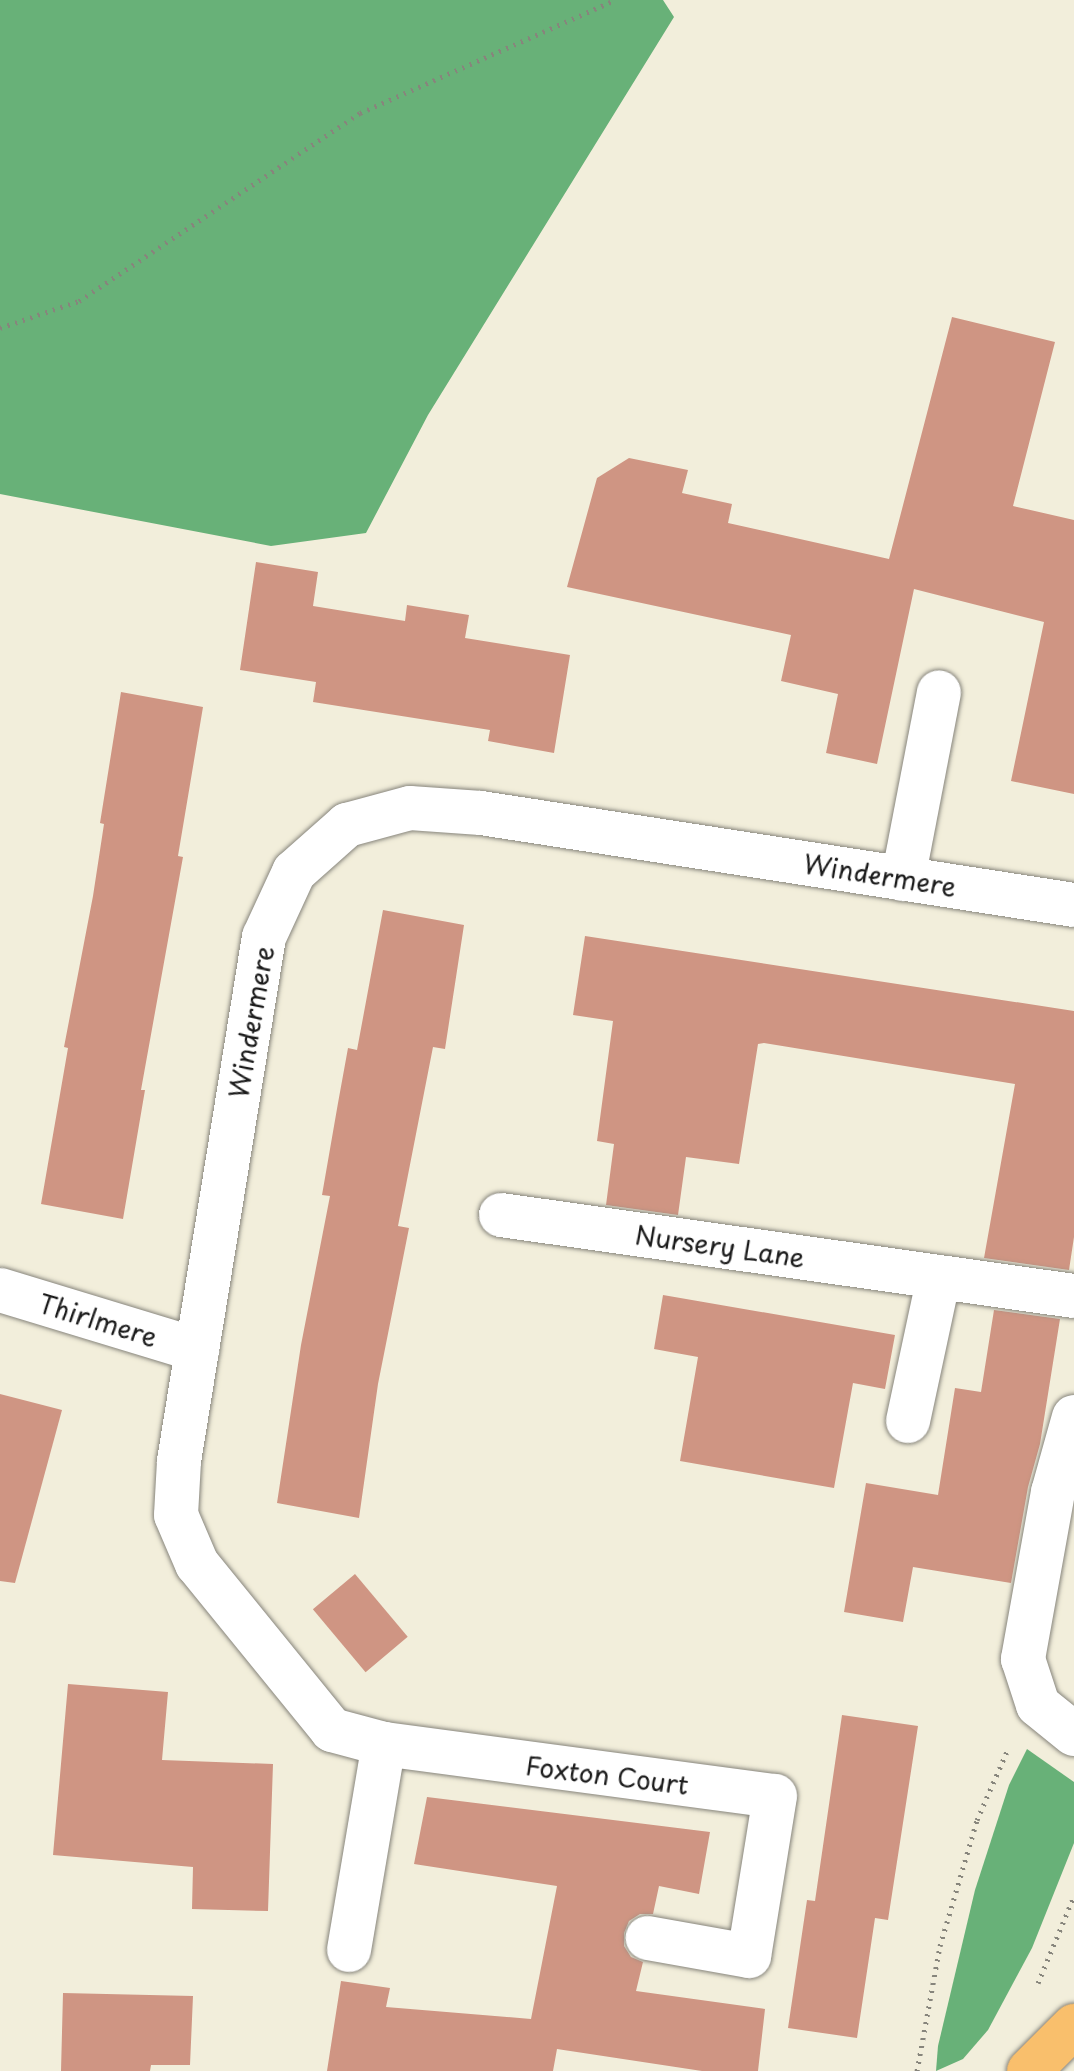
<!DOCTYPE html>
<html>
<head>
<meta charset="utf-8">
<style>
  body { margin:0 }
  #map { position:relative; width:1074px; height:2071px; overflow:hidden; background:#f2eedb; font-family:"Playpen Sans",sans-serif }
  div>[style] { position:absolute }
  .forest>* { inset:0; background:#68b178 }
  .building>* { inset:0; background:#cf9583; transform-origin:0 0 }
  .path>* { height:5px; margin-top:-2.5px; transform-origin:0; background:repeating-linear-gradient(90deg,#87857c 0 2px,transparent 0 8px) }
  .roads { filter:drop-shadow(0 0 2px #87857c) drop-shadow(0 0 2px #87857c) }
  .minor>* { height:44px; margin:-22px; padding:0 22px; transform-origin:22px; border-radius:22px; background:#fff }
  .highway>* { height:44px; margin:-22px; padding:0 22px; transform-origin:22px; border-radius:22px; background:#f9bf6c }
  span { translate:-50% -50%; white-space:nowrap; text-align:center; line-height:1.15; -webkit-text-stroke:6px #fff; paint-order:stroke }
  .street-label { font-size:26px; color:#1c1c1c }
</style>
</head>
<body>
<div id="map">
  <div class="forest">
    <i style="clip-path:polygon(0 0,663px 0,674px 17px,428px 415px,366px 533px,271px 546px,0 494px)"></i>
    <i style="clip-path:polygon(1027px 1749px,1074px 1782px,1074px 1843px,1032px 1948px,988px 2030px,963px 2059px,936px 2071px,938px 2046px,975px 1890px,1009px 1785px)"></i>
  </div>
  <div class="building">
    <i style="clip-path:polygon(952px 317px,1055px 342px,1013px 506px,1074px 520px,1074px 794px,1011px 781px,1044px 622px,914px 589px,877px 764px,826px 753px,838px 694px,781px 681px,791px 635px,567px 587px,597px 478px,629px 458px,688px 470px,682px 493px,732px 504px,728px 523px,889px 559px)"></i>
    <i style="clip-path:polygon(256px 562px,318px 572px,313px 606px,405px 621px,407px 605px,469px 615px,465px 638px,570px 655px,554px 753px,488px 741px,490px 730px,313px 702px,316px 682px,240px 670px)"></i>
    <i style="clip-path:polygon(121px 692px,203px 707px,178px 856px,183px 857px,141px 1090px,145px 1090px,123px 1219px,41px 1204px,68px 1048px,64px 1047px,93px 896px,104px 824px,100px 823px)"></i>
    <i style="clip-path:polygon(383px 910px,464px 925px,445px 1049px,433px 1047px,398px 1226px,409px 1228px,378px 1384px,359px 1518px,277px 1503px,301px 1345px,330px 1196px,322px 1195px,338px 1103px,348px 1048px,357px 1050px)"></i>
    <i style="clip-path:polygon(585px 936px,1074px 1011px,1074px 1237px,1069px 1270px,984px 1258px,1015px 1084px,764px 1043px,758px 1044px,739px 1164px,686px 1157px,678px 1215px,606px 1205px,614px 1144px,597px 1141px,613px 1021px,573px 1015px)"></i>
    <i style="clip-path:polygon(663px 1295px,895px 1335px,885px 1389px,853px 1383px,834px 1488px,680px 1461px,698px 1357px,654px 1349px)"></i>
    <i style="clip-path:polygon(994px 1310px,1060px 1319px,1040px 1444px,1028px 1487px,1011px 1583px,913px 1567px,903px 1622px,844px 1612px,866px 1483px,938px 1495px,955px 1388px,981px 1392px)"></i>
    <i style="clip-path:polygon(0 1394px,62px 1410px,15px 1583px,0 1581px)"></i>
    <i style="left:355px;top:1574px;width:82px;height:55px;rotate:50deg"></i>
    <i style="clip-path:polygon(68px 1684px,168px 1692px,162px 1760px,273px 1764px,268px 1911px,192px 1909px,193px 1867px,53px 1855px)"></i>
    <i style="clip-path:polygon(842px 1715px,918px 1726px,888px 1920px,875px 1918px,857px 2038px,788px 2028px,807px 1900px,815px 1901px)"></i>
    <i style="clip-path:polygon(427px 1797px,710px 1832px,699px 1894px,659px 1886px,653px 1914px,640px 1914px,629px 1921px,624px 1933px,624px 1946px,631px 1957px,643px 1962px,636px 1991px,765px 2009px,758px 2071px,702px 2071px,557px 2049px,553px 2071px,327px 2071px,341px 1981px,390px 1988px,386px 2007px,531px 2019px,557px 1886px,414px 1864px)"></i>
    <i style="clip-path:polygon(63px 1993px,193px 1996px,190px 2065px,151px 2065px,150px 2071px,61px 2071px)"></i>
  </div>
  <div class="path">
    <i style="left:0;top:328px;width:83px;rotate:-18.9deg"></i>
    <i style="left:79px;top:301px;width:338px;rotate:-33.8deg"></i>
    <i style="left:360px;top:113px;width:279px;rotate:-23.9deg"></i>
    <i style="left:1038px;top:1983px;width:94px;rotate:-67.5deg"></i>
    <i style="left:917px;top:2071px;width:127px;rotate:-79.6deg"></i>
    <i style="left:940px;top:1946px;width:131px;rotate:-73.6deg"></i>
    <i style="left:977px;top:1820px;width:77px;rotate:-66.4deg"></i>
  </div>
  <div class="roads">
    <div class="minor">
      <i style="left:903px;top:879px;width:190px;rotate:-79.1deg"></i>
      <i style="left:501px;top:1215px;width:579px;rotate:8.05deg"></i>
      <i style="left:0;top:1290px;width:206px;rotate:16.9deg"></i>
      <i style="left:1074px;top:1417px;width:78px;rotate:105.6deg"></i>
      <i style="left:1053px;top:1492px;width:170px;rotate:100.2deg"></i>
      <i style="left:1023px;top:1659px;width:48px;rotate:71.9deg"></i>
      <i style="left:1038px;top:1705px;width:46px;rotate:38.9deg"></i>
      <i style="left:908px;top:1421px;width:147px;rotate:-77.9deg"></i>
      <i style="left:384px;top:1744px;width:54px;rotate:-164.9deg"></i>
      <i style="left:332px;top:1730px;width:214px;rotate:-129.1deg"></i>
      <i style="left:197px;top:1564px;width:53px;rotate:-113.2deg"></i>
      <i style="left:176px;top:1515px;width:54px;rotate:-86.8deg"></i>
      <i style="left:179px;top:1461px;width:531px;rotate:-80.79deg"></i>
      <i style="left:264px;top:937px;width:72px;rotate:-65.2deg"></i>
      <i style="left:294px;top:872px;width:71px;rotate:-41.6deg"></i>
      <i style="left:347px;top:825px;width:65px;rotate:-15.1deg"></i>
      <i style="left:410px;top:808px;width:71px;rotate:4deg"></i>
      <i style="left:481px;top:813px;width:600px;rotate:8.82deg"></i>
      <i style="left:349px;top:1950px;width:209px;rotate:-80.4deg"></i>
      <i style="left:384px;top:1744px;width:394px;rotate:7.6deg"></i>
      <i style="left:775px;top:1796px;width:162px;rotate:99.2deg"></i>
      <i style="left:749px;top:1956px;width:103px;rotate:-169.9deg"></i>
    </div>
    <div class="highway">
      <i style="left:1029px;top:2071px;width:64px;rotate:-45deg"></i>
    </div>
  </div>
  <div class="street-label">
    <span style="left:880px;top:875px;rotate:9deg">Windermere</span>
    <span style="left:251px;top:1022px;rotate:-80deg">Windermere</span>
    <span style="left:720px;top:1246px;rotate:8deg">Nursery Lane</span>
    <span style="left:98px;top:1320px;rotate:17deg">Thirlmere</span>
    <span style="left:607px;top:1775px;rotate:7deg">Foxton Court</span>
  </div>
</div>
</body>
</html>
